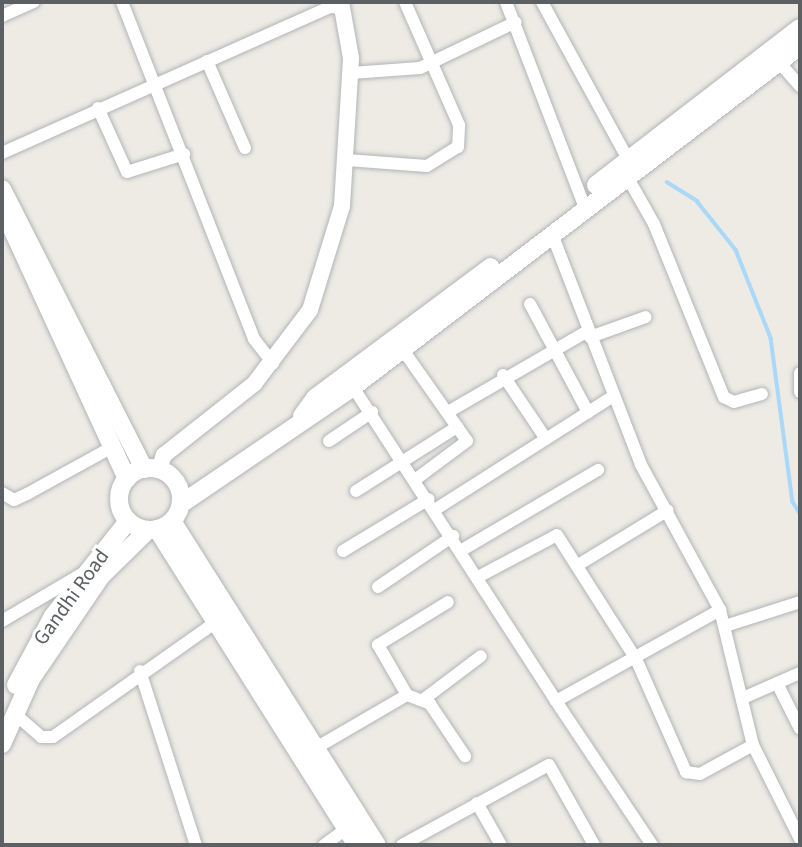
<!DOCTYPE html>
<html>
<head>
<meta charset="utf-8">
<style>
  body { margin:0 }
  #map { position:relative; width:802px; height:847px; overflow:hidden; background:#edebe4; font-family:"Source Sans 3",sans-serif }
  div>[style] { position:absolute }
  .stream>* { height:3.5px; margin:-1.75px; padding:0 1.75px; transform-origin:1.75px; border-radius:1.75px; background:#aad8f8 }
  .roads { filter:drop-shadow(0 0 2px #b1b5b8) drop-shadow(0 0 2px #b1b5b8) }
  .minor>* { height:12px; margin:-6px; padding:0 6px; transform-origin:6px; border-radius:6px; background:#fff }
  .tertiary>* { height:16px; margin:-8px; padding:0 8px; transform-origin:8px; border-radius:8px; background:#fff }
  .secondary>* { height:18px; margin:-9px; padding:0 9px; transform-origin:9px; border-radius:9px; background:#fff }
  .secondary>.ring { margin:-9px; padding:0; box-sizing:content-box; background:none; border:18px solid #fff; border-radius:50% }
  span { translate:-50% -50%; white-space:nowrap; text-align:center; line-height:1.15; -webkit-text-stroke:6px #fff; paint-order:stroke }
  .street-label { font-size:21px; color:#5c6063 }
  .frame { position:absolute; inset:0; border:4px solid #5c6063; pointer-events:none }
</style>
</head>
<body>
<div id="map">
  <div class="stream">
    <i style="left:667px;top:182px;width:36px;rotate:32deg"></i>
    <i style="left:697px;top:201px;width:63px;rotate:51.5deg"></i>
    <i style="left:736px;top:250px;width:95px;rotate:68.3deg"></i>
    <i style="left:771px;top:338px;width:165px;rotate:82.4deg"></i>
    <i style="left:793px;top:502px;width:13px;rotate:58deg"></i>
  </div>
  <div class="roads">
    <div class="minor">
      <i style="left:122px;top:2px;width:362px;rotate:68.6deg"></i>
      <i style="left:254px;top:339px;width:31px;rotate:52deg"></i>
      <i style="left:506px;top:2px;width:221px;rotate:69deg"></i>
      <i style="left:542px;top:2px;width:179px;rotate:61.3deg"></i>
      <i style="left:2px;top:16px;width:35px;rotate:-24deg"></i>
      <i style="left:207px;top:61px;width:95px;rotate:66.4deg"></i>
      <i style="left:779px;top:62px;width:32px;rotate:49deg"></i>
      <i style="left:351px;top:73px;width:69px;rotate:-4.1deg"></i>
      <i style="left:420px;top:68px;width:106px;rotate:-25.6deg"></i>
      <i style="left:98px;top:108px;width:70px;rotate:65.6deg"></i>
      <i style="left:127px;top:172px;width:60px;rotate:-17.5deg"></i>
      <i style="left:2px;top:153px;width:359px;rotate:-24deg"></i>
      <i style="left:330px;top:7px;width:13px;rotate:4deg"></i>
      <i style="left:347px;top:160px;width:80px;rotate:4.3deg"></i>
      <i style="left:427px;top:166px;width:36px;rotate:-32deg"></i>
      <i style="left:458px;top:147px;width:22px;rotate:-87deg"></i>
      <i style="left:459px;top:125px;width:134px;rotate:-113.7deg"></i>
      <i style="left:624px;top:171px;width:61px;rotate:60.5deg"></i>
      <i style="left:654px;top:224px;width:187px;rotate:68deg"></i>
      <i style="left:724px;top:397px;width:11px;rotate:27deg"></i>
      <i style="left:734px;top:402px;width:29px;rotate:-16deg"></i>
      <i style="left:552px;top:234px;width:248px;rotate:68.9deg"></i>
      <i style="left:641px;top:465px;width:165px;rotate:61.4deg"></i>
      <i style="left:720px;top:610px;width:139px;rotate:76.3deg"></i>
      <i style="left:753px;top:745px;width:105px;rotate:63.4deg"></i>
      <i style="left:530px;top:304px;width:123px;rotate:61.8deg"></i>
      <i style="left:590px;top:337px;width:59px;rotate:-19.7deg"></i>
      <i style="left:403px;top:350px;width:111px;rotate:54.9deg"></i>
      <i style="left:467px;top:441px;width:64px;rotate:143.3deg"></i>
      <i style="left:800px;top:373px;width:19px;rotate:90deg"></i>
      <i style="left:503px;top:375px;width:77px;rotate:56.1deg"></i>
      <i style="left:353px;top:387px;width:374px;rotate:57.1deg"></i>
      <i style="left:556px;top:701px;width:188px;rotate:-29deg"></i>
      <i style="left:448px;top:412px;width:162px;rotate:-30.1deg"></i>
      <i style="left:329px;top:441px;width:52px;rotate:-34deg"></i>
      <i style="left:356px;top:491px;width:120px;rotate:-32.4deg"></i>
      <i style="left:2px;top:493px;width:14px;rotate:30deg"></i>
      <i style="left:14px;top:500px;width:14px;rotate:-25deg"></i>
      <i style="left:27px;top:494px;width:99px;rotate:-28.9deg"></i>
      <i style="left:436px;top:509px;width:209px;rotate:-32.5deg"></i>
      <i style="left:462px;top:550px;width:158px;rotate:-30.5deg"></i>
      <i style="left:343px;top:551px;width:100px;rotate:-31.2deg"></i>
      <i style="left:578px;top:565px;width:105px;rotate:-31.4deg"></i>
      <i style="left:478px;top:577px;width:89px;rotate:-28deg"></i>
      <i style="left:557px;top:535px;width:147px;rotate:57.5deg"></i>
      <i style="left:636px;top:659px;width:124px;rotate:66.1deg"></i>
      <i style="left:686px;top:772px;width:14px;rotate:8deg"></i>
      <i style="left:700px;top:774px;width:60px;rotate:-28.7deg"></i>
      <i style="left:378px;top:587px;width:91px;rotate:-34.2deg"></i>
      <i style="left:2px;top:621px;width:96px;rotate:-30.6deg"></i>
      <i style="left:725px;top:626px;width:79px;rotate:-17.7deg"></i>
      <i style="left:140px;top:671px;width:183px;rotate:72.2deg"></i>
      <i style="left:777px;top:683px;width:51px;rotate:63.4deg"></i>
      <i style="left:407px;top:695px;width:58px;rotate:-120.1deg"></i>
      <i style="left:378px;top:645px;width:82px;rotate:-31.6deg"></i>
      <i style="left:743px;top:698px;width:62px;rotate:-23.7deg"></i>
      <i style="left:424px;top:699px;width:71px;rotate:-37deg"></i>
      <i style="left:556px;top:701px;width:173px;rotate:56.3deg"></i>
      <i style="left:15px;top:714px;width:35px;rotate:41deg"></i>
      <i style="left:41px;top:737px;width:12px"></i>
      <i style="left:53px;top:737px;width:196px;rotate:-35.2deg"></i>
      <i style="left:309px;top:752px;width:113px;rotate:-30.2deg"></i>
      <i style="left:407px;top:695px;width:25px;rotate:21deg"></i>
      <i style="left:430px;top:704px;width:63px;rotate:56.1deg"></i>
      <i style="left:477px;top:803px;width:48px;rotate:60.3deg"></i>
      <i style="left:324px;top:845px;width:27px;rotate:-36deg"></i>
      <i style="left:402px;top:845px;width:167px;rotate:-28.6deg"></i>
      <i style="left:549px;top:765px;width:92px;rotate:60.6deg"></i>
    </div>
    <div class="tertiary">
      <i style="left:159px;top:470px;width:16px;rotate:-72deg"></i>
      <i style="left:164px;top:455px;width:115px;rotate:-38.3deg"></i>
      <i style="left:254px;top:384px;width:93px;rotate:-52.9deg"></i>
      <i style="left:310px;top:310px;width:109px;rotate:-72.9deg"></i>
      <i style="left:342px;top:206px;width:148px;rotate:-86.5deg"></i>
      <i style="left:351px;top:58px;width:57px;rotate:-100.1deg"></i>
    </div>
    <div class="secondary">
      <i style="left:596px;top:185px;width:257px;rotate:-37.6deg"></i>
      <i style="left:2px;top:189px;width:314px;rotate:63.1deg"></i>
      <i style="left:2px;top:207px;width:299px;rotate:65.3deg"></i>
      <i style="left:302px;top:416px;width:22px;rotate:-54deg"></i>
      <i style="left:315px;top:398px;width:219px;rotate:-36.7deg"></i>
      <i class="ring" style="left:119px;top:468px;width:44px;height:44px"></i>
      <i style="left:181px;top:504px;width:208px;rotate:-34.2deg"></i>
      <i style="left:353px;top:387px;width:562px;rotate:-37.34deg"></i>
      <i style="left:172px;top:521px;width:383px;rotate:57.7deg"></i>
      <i style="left:157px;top:529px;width:374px;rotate:57.7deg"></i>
      <i style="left:16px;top:685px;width:78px;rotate:-61.8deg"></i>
      <i style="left:53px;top:616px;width:121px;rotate:-51.7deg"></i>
      <i style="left:2px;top:744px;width:71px;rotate:-66deg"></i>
      <i style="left:31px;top:679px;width:125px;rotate:-55.8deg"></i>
      <i style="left:101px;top:576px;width:66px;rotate:-44.4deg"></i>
    </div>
  </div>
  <div class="street-label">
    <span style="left:71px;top:597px;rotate:-54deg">Gandhi Road</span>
  </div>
  <div class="frame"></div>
</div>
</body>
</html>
